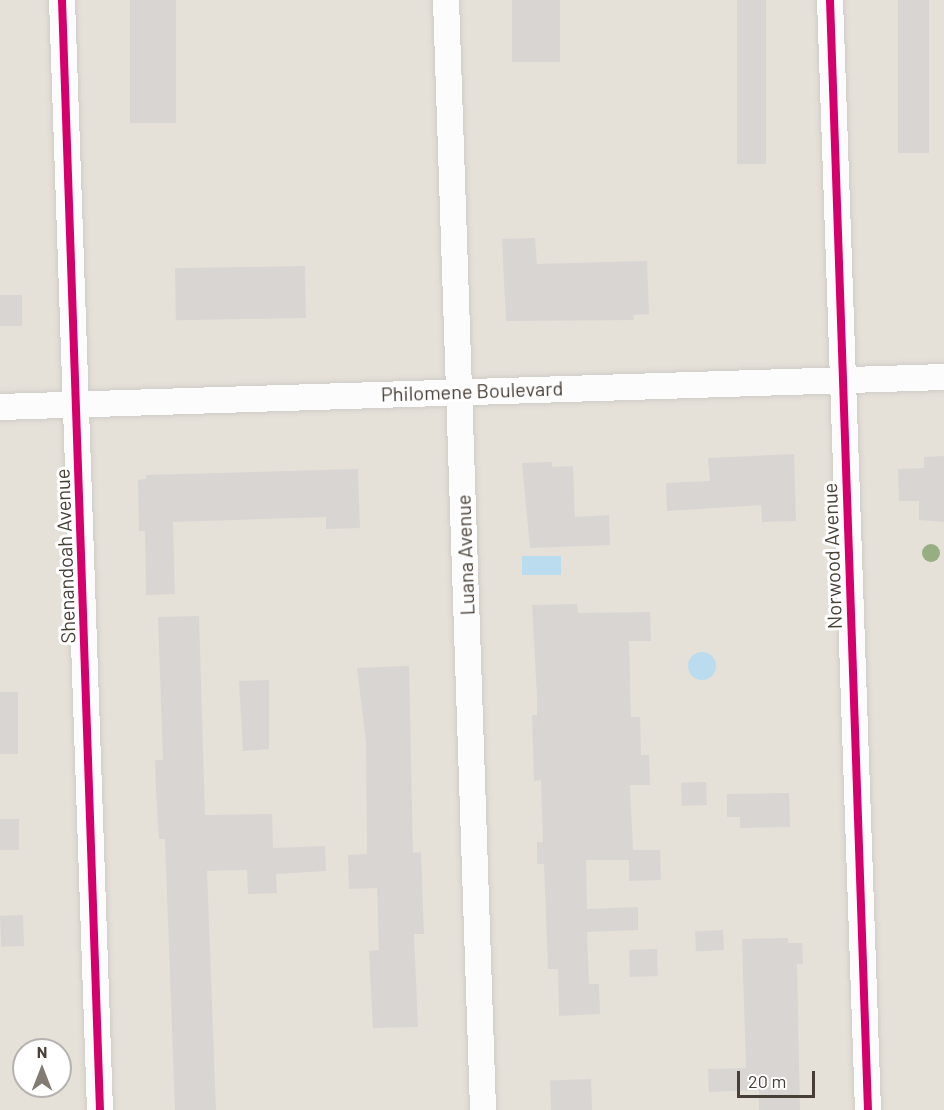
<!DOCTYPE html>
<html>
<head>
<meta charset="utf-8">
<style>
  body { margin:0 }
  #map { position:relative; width:944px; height:1110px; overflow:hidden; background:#f1eeeb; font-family:Barlow,sans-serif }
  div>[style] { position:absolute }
  .residential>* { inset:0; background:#e5e0d8 }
  .water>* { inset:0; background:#bbdcee; transform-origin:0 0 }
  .round { border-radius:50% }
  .building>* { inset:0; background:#d9d5d2; transform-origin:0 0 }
  .roads { filter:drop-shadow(0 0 2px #cfccc8) drop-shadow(0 0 2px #cfccc8) }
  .minor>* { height:26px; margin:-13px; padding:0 13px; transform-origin:13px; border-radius:13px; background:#fdfcfc }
  .cycleway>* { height:8px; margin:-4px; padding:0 4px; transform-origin:4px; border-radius:4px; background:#d6006c }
  .trees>* { width:18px; height:18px; margin:-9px; border-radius:50%; background:#96ae81 }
  span { translate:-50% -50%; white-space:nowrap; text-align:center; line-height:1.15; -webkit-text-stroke:6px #fff; paint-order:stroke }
  .street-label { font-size:20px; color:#473f36 }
  .north { position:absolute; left:12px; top:1038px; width:60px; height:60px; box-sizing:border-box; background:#fff; border:2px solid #b5b2af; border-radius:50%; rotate:0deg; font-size:16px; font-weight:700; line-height:24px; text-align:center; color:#473f36 }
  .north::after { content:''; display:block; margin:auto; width:21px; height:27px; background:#827c75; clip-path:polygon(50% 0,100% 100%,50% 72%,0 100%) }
  .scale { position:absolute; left:737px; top:1071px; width:78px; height:27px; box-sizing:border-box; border:3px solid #473f36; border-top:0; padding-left:8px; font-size:18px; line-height:21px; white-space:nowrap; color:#473f36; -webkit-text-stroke:4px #fff; paint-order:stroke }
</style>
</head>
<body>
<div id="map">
  <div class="residential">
    <i style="clip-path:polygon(evenodd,0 0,944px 0,944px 1110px,0 1110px,0 0,24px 1050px,60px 1050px,60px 1086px,24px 1086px,24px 1050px)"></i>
  </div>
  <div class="water">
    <i style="left:561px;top:556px;width:19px;height:39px;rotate:90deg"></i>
    <i class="round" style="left:688px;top:652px;width:28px;height:28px"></i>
  </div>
  <div class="building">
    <i style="left:130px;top:0;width:46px;height:123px"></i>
    <i style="left:512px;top:0;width:48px;height:62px"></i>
    <i style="left:737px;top:0;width:29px;height:164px"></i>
    <i style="left:898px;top:0;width:31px;height:153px"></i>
    <i style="clip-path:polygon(535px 238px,537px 264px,647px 261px,649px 314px,633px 315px,634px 320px,506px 321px,502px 239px)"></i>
    <i style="left:305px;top:266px;width:52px;height:130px;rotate:89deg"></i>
    <i style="left:0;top:295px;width:22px;height:31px"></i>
    <i style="clip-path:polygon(794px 454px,796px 521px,762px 522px,761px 505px,667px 511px,666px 483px,710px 481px,708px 458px)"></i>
    <i style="clip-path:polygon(944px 456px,944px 522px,919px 520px,919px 501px,899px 501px,898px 469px,924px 468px,924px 457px)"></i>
    <i style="clip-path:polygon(552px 462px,552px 467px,573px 466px,575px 517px,609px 515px,610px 545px,530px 548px,522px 463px)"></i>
    <i style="clip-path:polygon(358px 469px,360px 528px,326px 529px,326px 517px,173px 522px,175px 594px,146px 595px,145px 531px,139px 531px,138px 480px,146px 479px,146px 475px)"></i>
    <i style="clip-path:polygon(577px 604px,578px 613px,650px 612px,651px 641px,629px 641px,631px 717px,640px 717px,641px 755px,649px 755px,650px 785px,630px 785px,633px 850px,660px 850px,661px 880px,629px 881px,629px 860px,586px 860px,587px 909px,638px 907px,638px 930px,587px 932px,589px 984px,599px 984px,600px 1014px,559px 1016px,558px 969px,548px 969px,544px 864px,537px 864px,537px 842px,543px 842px,541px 780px,534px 781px,532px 715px,537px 715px,537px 696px,532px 605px)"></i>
    <i style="clip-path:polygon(199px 616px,205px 815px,272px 814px,273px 848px,325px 846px,326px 871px,276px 874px,277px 893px,248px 894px,247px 870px,207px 871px,216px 1110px,175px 1110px,165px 839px,159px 839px,156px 791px,155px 760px,163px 760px,158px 617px)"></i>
    <i style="clip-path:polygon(409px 666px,413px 853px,421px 852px,424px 934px,414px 934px,418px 1027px,373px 1028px,369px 951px,379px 950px,377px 888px,349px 889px,348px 855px,367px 854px,366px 741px,357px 668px)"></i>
    <i style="clip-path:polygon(269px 680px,269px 749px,243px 751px,239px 681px)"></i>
    <i style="left:0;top:692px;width:18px;height:62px"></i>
    <i style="left:706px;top:782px;width:23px;height:25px;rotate:88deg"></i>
    <i style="clip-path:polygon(789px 793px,790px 827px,740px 828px,740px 817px,727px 817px,727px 794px)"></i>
    <i style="left:0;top:819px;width:19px;height:31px"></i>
    <i style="left:23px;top:915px;width:31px;height:23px;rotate:88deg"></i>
    <i style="left:723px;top:930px;width:20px;height:28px;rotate:87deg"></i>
    <i style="clip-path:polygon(788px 938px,788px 943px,802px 943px,803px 964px,797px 964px,800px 1110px,759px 1110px,759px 1090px,709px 1092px,708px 1069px,746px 1068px,742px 939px)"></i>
    <i style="left:657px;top:949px;width:27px;height:28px;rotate:88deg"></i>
    <i style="left:591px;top:1079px;width:31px;height:41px;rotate:88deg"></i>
  </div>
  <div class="roads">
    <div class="minor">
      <i style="left:62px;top:0;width:1111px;rotate:88.04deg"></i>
      <i style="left:446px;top:0;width:1111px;rotate:88.09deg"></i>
      <i style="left:830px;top:0;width:1111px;rotate:88.04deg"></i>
      <i style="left:0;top:407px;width:944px;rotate:-1.82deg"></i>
    </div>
  </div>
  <div class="cycleway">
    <i style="left:62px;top:0;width:1111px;rotate:88.04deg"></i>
    <i style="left:830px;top:0;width:1111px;rotate:88.04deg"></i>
  </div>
  <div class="trees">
    <i style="left:931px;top:553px"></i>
  </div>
  <div class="street-label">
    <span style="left:472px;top:391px;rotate:-2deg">Philomene Boulevard</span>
    <span style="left:465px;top:555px;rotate:-92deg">Luana Avenue</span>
    <span style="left:65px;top:556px;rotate:-92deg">Shenandoah Avenue</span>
    <span style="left:832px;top:556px;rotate:-92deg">Norwood Avenue</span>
  </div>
  <div class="north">N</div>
  <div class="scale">20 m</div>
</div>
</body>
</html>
